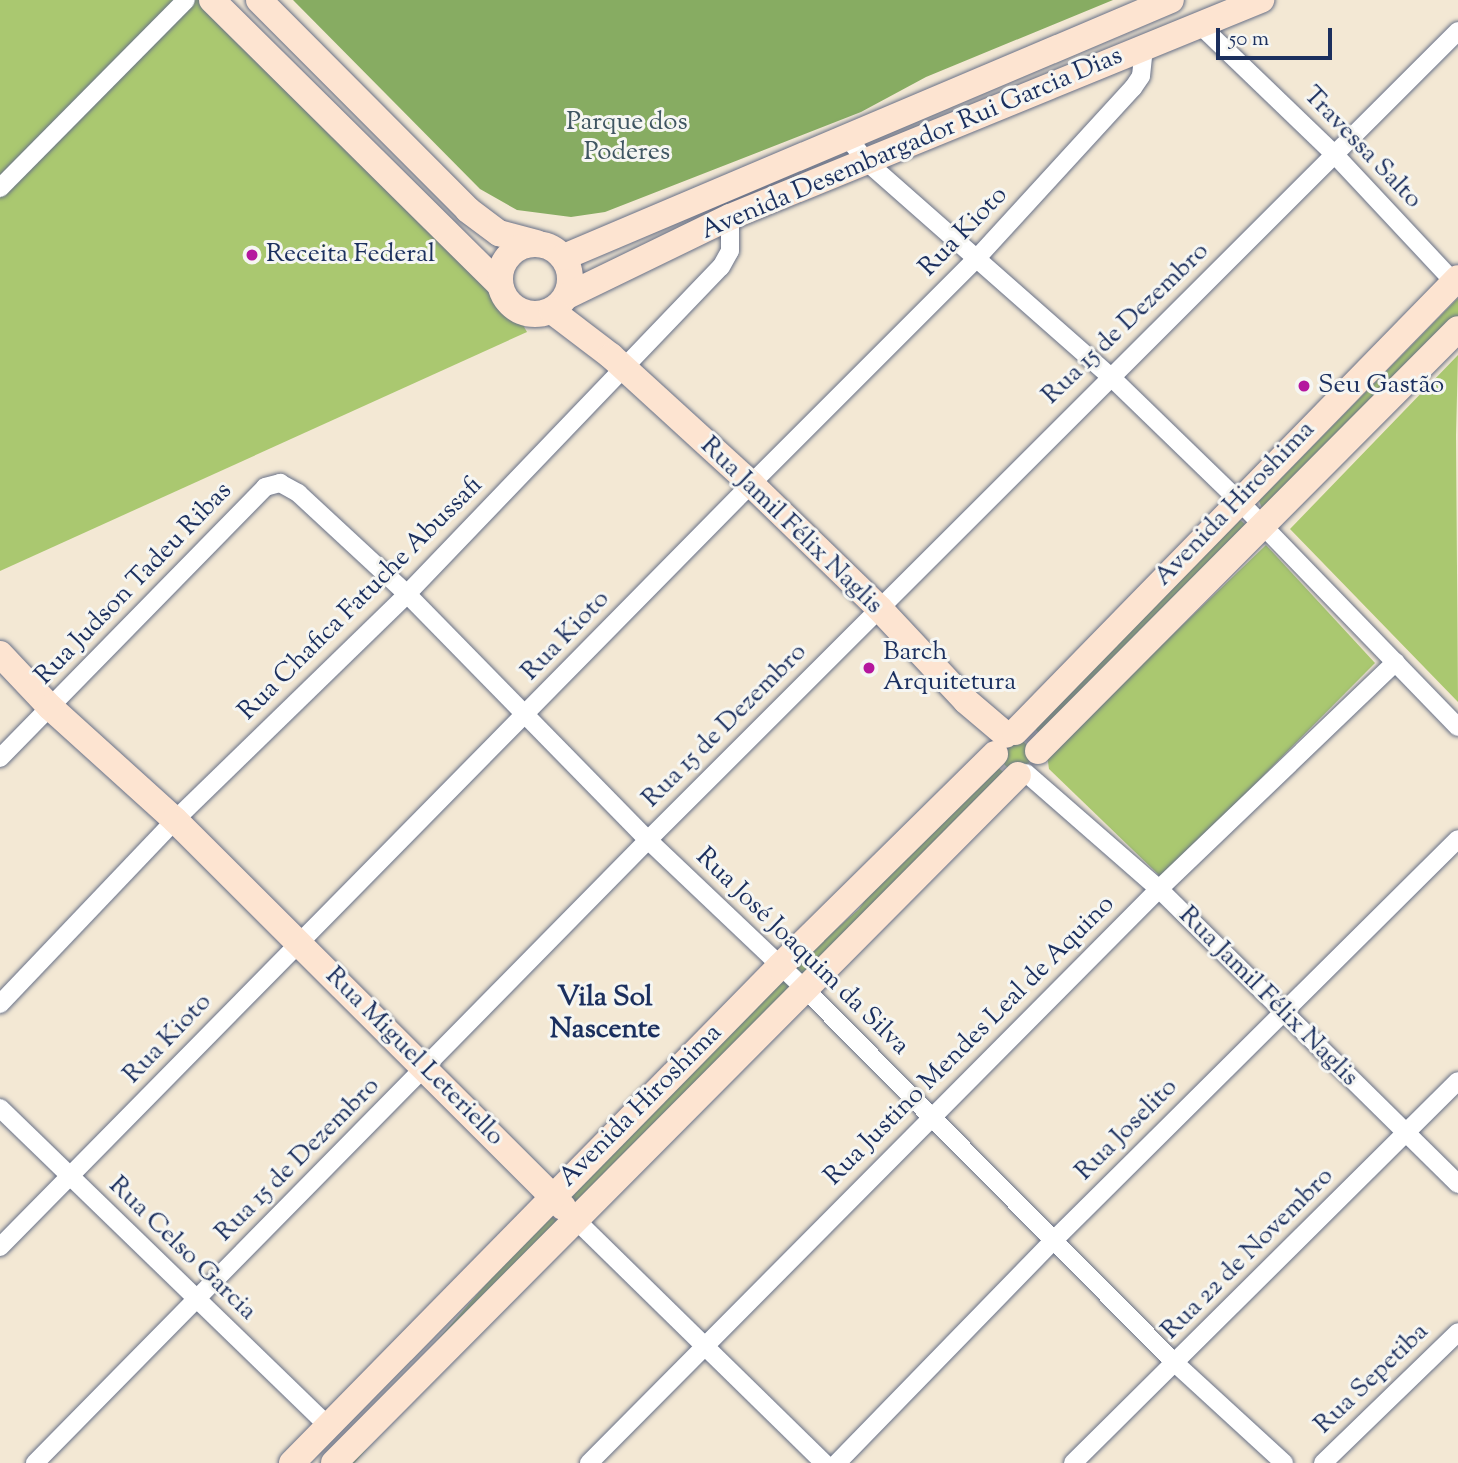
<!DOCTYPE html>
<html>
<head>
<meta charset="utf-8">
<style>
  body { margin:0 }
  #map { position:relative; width:1458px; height:1463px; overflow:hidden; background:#f3e8d4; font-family:"Sorts Mill Goudy",serif }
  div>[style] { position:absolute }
  .green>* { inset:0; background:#aac870; transform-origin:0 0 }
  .round { border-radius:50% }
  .forest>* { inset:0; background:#87ac62 }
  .roads { filter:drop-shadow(0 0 2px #677087) drop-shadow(0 0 2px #677087) }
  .street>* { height:18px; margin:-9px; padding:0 9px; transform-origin:9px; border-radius:9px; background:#fff }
  .secondary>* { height:26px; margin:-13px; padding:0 13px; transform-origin:13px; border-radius:13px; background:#fde4d1 }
  .secondary>.ring { margin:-13px; padding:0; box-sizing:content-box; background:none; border:26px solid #fde4d1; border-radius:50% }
  .dots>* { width:19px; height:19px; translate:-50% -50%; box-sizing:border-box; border:4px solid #f6f6f2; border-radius:50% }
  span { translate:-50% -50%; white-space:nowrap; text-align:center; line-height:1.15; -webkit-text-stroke:6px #f6f6f2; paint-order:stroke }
  .park-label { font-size:26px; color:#3f5562 }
  .street-label { font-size:26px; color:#1b2f5e }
  .poi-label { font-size:26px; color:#1b2f5e }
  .left { translate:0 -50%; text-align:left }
  .neighbourhood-label { font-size:28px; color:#1b2f5e; font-weight:700 }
  .scale { position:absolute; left:1216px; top:28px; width:116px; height:32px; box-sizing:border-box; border:4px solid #1b2f5e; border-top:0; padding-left:9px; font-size:21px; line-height:24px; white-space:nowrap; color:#1b2f5e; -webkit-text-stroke:5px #f6f6f2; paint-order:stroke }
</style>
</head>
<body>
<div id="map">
  <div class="green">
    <i style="clip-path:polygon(0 0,212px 0,500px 285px,527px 332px,0 571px)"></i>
    <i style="clip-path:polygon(1458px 298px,1458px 319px,1262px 508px,1259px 501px)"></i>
    <i style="clip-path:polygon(1458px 355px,1456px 435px,1458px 702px,1290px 529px)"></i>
    <i style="clip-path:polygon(1240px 520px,1251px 529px,1045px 739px,1031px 725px)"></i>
    <i style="clip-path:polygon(1266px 545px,1375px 663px,1162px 878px,1049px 769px,1047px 755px)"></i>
    <i class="round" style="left:1001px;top:740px;width:30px;height:30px"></i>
    <i style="clip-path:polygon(993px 763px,1010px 778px,577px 1208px,566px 1197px,789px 971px,859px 909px,880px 879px)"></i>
    <i style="left:548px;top:1213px;width:18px;height:350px;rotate:41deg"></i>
  </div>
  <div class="forest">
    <i style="clip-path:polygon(293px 0,1113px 0,926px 77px,861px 112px,605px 212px,571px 217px,517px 210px,480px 189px)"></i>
  </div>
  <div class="roads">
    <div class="street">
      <i style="left:1200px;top:25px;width:189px;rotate:43.9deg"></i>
      <i style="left:1336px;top:156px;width:173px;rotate:46.9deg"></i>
      <i style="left:847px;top:137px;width:32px;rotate:51deg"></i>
      <i style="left:867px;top:162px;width:324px;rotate:41.4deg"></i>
      <i style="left:1110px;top:376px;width:178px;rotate:44.1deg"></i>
      <i style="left:1238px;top:500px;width:316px;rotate:45.9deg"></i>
      <i style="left:0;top:188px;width:264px;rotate:-45.3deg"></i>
      <i style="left:0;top:758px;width:379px;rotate:-45.6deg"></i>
      <i style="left:265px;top:487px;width:16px;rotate:-15deg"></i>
      <i style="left:280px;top:483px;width:21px;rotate:29deg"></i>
      <i style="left:298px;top:493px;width:149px;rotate:42.8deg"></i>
      <i style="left:407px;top:594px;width:344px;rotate:45.6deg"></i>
      <i style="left:648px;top:840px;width:218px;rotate:43.5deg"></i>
      <i style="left:806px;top:990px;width:525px;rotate:45.31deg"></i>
      <i style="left:1175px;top:1363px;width:148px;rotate:42.5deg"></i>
      <i style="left:1026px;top:773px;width:176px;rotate:41.1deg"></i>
      <i style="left:1159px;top:889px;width:420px;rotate:44.6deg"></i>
      <i style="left:0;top:1004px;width:254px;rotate:-46.4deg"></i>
      <i style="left:175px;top:820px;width:324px;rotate:-44.2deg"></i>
      <i style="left:407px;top:594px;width:453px;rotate:-46.2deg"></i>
      <i style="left:721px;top:267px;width:18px;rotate:-61deg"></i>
      <i style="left:730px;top:251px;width:34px;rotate:-90deg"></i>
      <i style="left:0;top:1108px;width:458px;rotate:44.1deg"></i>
      <i style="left:575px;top:1219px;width:349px;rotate:44.4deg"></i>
      <i style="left:0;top:1247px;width:1071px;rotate:-45.45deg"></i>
      <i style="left:751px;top:484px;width:320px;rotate:-45deg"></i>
      <i style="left:977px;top:258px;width:231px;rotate:-47.5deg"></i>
      <i style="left:1133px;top:88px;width:14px;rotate:-56deg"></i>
      <i style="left:1141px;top:76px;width:30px;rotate:-84deg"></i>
      <i style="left:35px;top:1463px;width:874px;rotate:-45.46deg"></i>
      <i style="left:648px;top:840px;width:1145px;rotate:-44.96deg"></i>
      <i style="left:589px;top:1463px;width:809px;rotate:-45.2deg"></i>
      <i style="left:1159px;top:889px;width:328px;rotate:-43.8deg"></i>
      <i style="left:837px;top:1463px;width:311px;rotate:-45.8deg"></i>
      <i style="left:1054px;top:1240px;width:569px;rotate:-44.79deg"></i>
      <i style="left:1073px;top:1463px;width:542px;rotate:-44.78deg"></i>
      <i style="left:1323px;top:1463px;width:188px;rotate:-44.1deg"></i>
    </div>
    <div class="secondary">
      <i style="left:212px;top:0;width:405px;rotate:44.7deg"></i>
      <i style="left:259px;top:0;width:296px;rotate:45.1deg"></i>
      <i style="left:468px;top:210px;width:39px;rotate:37deg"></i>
      <i style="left:499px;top:233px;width:39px;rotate:15deg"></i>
      <i class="ring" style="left:500px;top:244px;width:44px;height:44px"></i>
      <i style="left:564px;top:257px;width:659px;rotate:-22.95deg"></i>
      <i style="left:567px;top:296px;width:181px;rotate:-25.9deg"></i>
      <i style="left:730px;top:217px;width:574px;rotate:-22.23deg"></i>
      <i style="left:552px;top:311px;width:74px;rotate:37.3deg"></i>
      <i style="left:611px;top:356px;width:190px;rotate:42.4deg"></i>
      <i style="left:751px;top:484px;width:178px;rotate:44.1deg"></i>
      <i style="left:879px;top:608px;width:127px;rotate:46.9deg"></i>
      <i style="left:966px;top:701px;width:52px;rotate:40.4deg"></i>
      <i style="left:0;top:654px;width:73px;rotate:46.7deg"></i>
      <i style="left:50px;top:707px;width:169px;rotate:42.1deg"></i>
      <i style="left:175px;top:820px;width:548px;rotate:44.93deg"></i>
      <i style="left:1015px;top:732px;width:634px;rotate:-45.7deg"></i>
      <i style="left:1038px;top:751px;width:595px;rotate:-45.14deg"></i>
      <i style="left:292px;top:1463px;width:697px;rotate:-45.52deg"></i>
      <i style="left:780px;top:966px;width:302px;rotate:-44.6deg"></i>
      <i style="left:334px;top:1463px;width:970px;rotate:-45.17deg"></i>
    </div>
  </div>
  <div class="dots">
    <i style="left:252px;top:255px;background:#b5179e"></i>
    <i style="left:1304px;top:386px;background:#b5179e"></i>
    <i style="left:869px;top:668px;background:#b5179e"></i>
  </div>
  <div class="park-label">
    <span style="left:627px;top:138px">Parque dos<br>Poderes</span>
  </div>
  <div class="street-label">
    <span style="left:912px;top:144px;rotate:-23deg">Avenida Desembargador Rui Garcia Dias</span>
    <span style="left:1362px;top:148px;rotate:46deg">Travessa Salto</span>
    <span style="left:964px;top:232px;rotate:-46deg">Rua Kioto</span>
    <span style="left:1126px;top:324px;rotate:-44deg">Rua 15 de Dezembro</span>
    <span style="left:1235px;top:504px;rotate:-46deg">Avenida Hiroshima</span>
    <span style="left:791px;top:526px;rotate:44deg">Rua Jamil Félix Naglis</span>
    <span style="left:134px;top:584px;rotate:-46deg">Rua Judson Tadeu Ribas</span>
    <span style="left:361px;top:599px;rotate:-45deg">Rua Chafica Fatuche Abussafi</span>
    <span style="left:566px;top:636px;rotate:-46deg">Rua Kioto</span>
    <span style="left:725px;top:726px;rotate:-45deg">Rua 15 de Dezembro</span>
    <span style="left:802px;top:952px;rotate:44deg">Rua José Joaquim da Silva</span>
    <span style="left:1268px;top:997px;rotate:45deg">Rua Jamil Félix Naglis</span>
    <span style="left:168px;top:1039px;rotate:-46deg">Rua Kioto</span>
    <span style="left:970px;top:1041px;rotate:-45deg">Rua Justino Mendes Leal de Aquino</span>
    <span style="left:414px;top:1057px;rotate:45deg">Rua Miguel Leteriello</span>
    <span style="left:641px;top:1106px;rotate:-45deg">Avenida Hiroshima</span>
    <span style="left:1127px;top:1130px;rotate:-45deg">Rua Joselito</span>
    <span style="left:298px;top:1160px;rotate:-45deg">Rua 15 de Dezembro</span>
    <span style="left:182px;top:1249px;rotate:44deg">Rua Celso Garcia</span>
    <span style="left:1248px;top:1254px;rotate:-45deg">Rua 22 de Novembro</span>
    <span style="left:1372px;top:1379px;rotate:-44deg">Rua Sepetiba</span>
  </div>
  <div class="poi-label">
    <span class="left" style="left:266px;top:255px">Receita Federal</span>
    <span class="left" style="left:1318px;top:386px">Seu Gastão</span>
    <span class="left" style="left:883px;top:668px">Barch<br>Arquitetura</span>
  </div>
  <div class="neighbourhood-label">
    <span style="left:605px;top:1014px">Vila Sol<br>Nascente</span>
  </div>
  <div class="scale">50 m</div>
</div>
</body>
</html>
